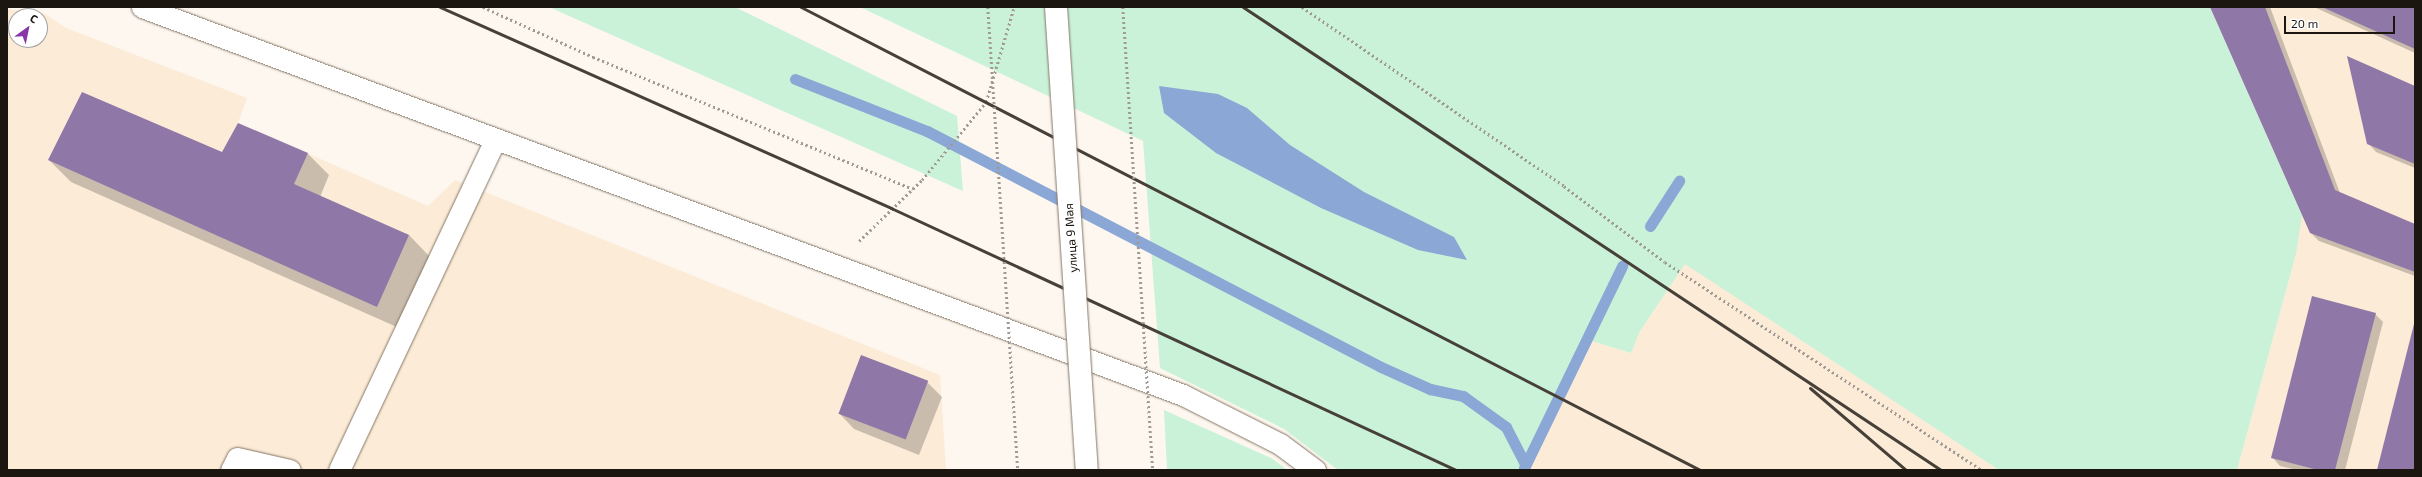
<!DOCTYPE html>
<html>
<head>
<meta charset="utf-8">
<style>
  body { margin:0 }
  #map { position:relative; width:2422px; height:477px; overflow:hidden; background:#fdf7f0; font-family:"Exo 2",sans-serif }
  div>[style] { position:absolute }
  .built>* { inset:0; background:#fcebd7 }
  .green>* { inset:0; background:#c9f2d9 }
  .water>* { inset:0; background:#8ba7d6 }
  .shadow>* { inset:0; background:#0003 }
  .stream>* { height:11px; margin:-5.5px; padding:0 5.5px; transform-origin:5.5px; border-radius:5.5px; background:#8ba7d6 }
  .building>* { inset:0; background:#8f78a8; transform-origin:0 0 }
  .path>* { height:2.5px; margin-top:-1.25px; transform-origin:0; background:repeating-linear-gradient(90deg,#9f9a93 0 2px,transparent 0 5px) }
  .roads { filter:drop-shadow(0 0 1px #847665) drop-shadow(0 0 1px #847665) }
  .service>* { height:21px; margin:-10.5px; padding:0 10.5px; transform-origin:10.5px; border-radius:10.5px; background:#fff }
  .rail>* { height:3px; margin:-1.5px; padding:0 1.5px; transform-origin:1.5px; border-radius:1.5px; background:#464039 }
  .path-bridge>* { height:2.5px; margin-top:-1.25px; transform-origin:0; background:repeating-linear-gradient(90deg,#9f9a93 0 2px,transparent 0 5px) }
  .bridges { filter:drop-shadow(0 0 1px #847665) drop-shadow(0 0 1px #847665) }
  .secondary-bridge>* { height:22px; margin:-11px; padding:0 11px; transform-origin:11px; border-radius:11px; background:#fff }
  span { translate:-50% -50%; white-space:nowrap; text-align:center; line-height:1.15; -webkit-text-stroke:4px #fff; paint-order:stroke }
  .street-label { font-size:12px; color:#1b160f }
  .frame { position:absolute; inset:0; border:8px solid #1b160f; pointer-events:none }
  .north { position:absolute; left:8px; top:8px; width:40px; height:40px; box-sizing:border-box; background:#fff; border:1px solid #a4a29f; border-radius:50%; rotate:33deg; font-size:11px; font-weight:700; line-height:16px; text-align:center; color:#1b160f }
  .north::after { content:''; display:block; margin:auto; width:14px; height:18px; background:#8837a7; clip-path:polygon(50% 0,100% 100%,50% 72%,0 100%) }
  .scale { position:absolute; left:2284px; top:16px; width:111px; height:18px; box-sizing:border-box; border:2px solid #1b160f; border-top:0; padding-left:5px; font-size:12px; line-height:14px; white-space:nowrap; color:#1b160f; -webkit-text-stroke:3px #fff; paint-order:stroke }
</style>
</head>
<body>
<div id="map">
  <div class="built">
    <i style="clip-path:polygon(2210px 7px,2415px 7px,2415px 470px,2237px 470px,2296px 254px)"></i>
    <i style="clip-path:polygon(evenodd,7px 9px,45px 14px,66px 28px,247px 98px,238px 123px,428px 206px,455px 180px,940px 375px,946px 470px,7px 470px,7px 9px,16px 16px,40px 16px,40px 40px,16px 40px,16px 16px)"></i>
    <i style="clip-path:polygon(1685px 263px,1999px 470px,1523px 470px,1588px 340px,1631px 353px,1640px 331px)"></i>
  </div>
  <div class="green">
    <i style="clip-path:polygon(549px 7px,735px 7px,957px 116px,963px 191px)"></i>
    <i style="clip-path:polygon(860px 7px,2210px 7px,2302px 215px,2296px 254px,2237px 470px,1999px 470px,1685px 264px,1640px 331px,1631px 353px,1588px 340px,1523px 470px,1338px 470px,1284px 429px,1160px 368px,1143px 141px)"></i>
    <i style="clip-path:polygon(1164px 410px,1273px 459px,1287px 470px,1167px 470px)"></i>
  </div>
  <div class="water">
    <i style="clip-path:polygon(1159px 86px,1218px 94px,1247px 108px,1290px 145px,1364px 192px,1454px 237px,1467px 260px,1418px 250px,1321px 208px,1216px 153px,1164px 113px)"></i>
  </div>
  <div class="shadow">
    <i style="clip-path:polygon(2211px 7px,2270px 7px,2340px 193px,2415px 225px,2415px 276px,2319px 241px,2310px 232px)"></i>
    <i style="clip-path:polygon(2314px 7px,2415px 7px,2415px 53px)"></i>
    <i style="clip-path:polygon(2415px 87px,2415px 168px,2376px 152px,2368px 143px)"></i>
    <i style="clip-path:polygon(222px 153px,308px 154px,329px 175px,320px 197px,409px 235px,430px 257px,399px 328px,71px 182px,49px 160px)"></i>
    <i style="clip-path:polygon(2375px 314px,2383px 322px,2345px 470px,2297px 470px,2280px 466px,2272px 457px)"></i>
    <i style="clip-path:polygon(2415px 326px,2415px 470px,2378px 470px)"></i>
    <i style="clip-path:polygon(927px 382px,942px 397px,919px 455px,854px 429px,839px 413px)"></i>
  </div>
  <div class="stream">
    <i style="left:795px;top:79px;width:142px;rotate:21.5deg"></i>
    <i style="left:927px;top:131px;width:512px;rotate:27.47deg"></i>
    <i style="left:1381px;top:367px;width:54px;rotate:24.2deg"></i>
    <i style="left:1430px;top:389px;width:34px;rotate:12deg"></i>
    <i style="left:1463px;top:396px;width:53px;rotate:35.8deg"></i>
    <i style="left:1506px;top:427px;width:42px;rotate:62.8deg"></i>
    <i style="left:1650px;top:226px;width:54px;rotate:-57.2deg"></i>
    <i style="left:1524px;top:468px;width:225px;rotate:-64.1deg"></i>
  </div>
  <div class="building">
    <i style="clip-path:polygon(2210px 7px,2265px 7px,2335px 190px,2415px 224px,2415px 272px,2310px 233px)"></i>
    <i style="clip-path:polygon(2322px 7px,2415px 7px,2415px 49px)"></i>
    <i style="clip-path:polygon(2347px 56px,2415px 86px,2415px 164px,2367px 144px)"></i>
    <i style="clip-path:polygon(82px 92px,222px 152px,238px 123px,308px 153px,294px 184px,409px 235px,377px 307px,48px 160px)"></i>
    <i style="clip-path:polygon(2312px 296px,2376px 313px,2335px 470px,2318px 470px,2271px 458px)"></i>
    <i style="clip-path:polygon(2414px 324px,2415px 470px,2377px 470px)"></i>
    <i style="left:861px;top:355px;width:72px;height:63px;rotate:21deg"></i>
  </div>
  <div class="path">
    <i style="left:483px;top:7px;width:121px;rotate:24.4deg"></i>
    <i style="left:593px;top:57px;width:346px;rotate:22.4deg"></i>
    <i style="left:1302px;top:7px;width:317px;rotate:34.3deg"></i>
    <i style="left:1564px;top:186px;width:126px;rotate:37deg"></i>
    <i style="left:1665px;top:262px;width:379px;rotate:33.3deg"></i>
    <i style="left:859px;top:241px;width:88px;rotate:-44.1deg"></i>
    <i style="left:922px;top:180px;width:101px;rotate:-50.6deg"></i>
    <i style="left:986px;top:102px;width:99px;rotate:-73.6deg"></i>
  </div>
  <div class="roads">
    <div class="service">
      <i style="left:142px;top:7px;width:1111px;rotate:20.44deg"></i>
      <i style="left:1183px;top:395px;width:109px;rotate:26.8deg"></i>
      <i style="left:1280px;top:444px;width:44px;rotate:36.6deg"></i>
      <i style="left:231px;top:470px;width:13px;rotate:-63deg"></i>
      <i style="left:237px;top:458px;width:54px;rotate:12.8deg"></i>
      <i style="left:339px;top:470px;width:365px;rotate:-64.7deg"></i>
    </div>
  </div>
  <div class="rail">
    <i style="left:440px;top:7px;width:494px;rotate:24deg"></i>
    <i style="left:891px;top:208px;width:623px;rotate:24.88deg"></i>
    <i style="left:801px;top:7px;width:1011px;rotate:27.25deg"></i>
    <i style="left:1243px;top:7px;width:838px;rotate:33.56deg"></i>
    <i style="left:1810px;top:388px;width:126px;rotate:40.5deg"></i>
  </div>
  <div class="path-bridge">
    <i style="left:988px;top:7px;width:464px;rotate:86.3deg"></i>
    <i style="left:1123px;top:7px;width:464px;rotate:86.3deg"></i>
  </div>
  <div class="bridges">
    <div class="secondary-bridge">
      <i style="left:1056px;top:7px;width:464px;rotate:86.2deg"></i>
    </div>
  </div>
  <div class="street-label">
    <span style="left:1071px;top:238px;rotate:-94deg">улица 9 Мая</span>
  </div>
  <div class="frame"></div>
  <div class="north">С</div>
  <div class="scale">20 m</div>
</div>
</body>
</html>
